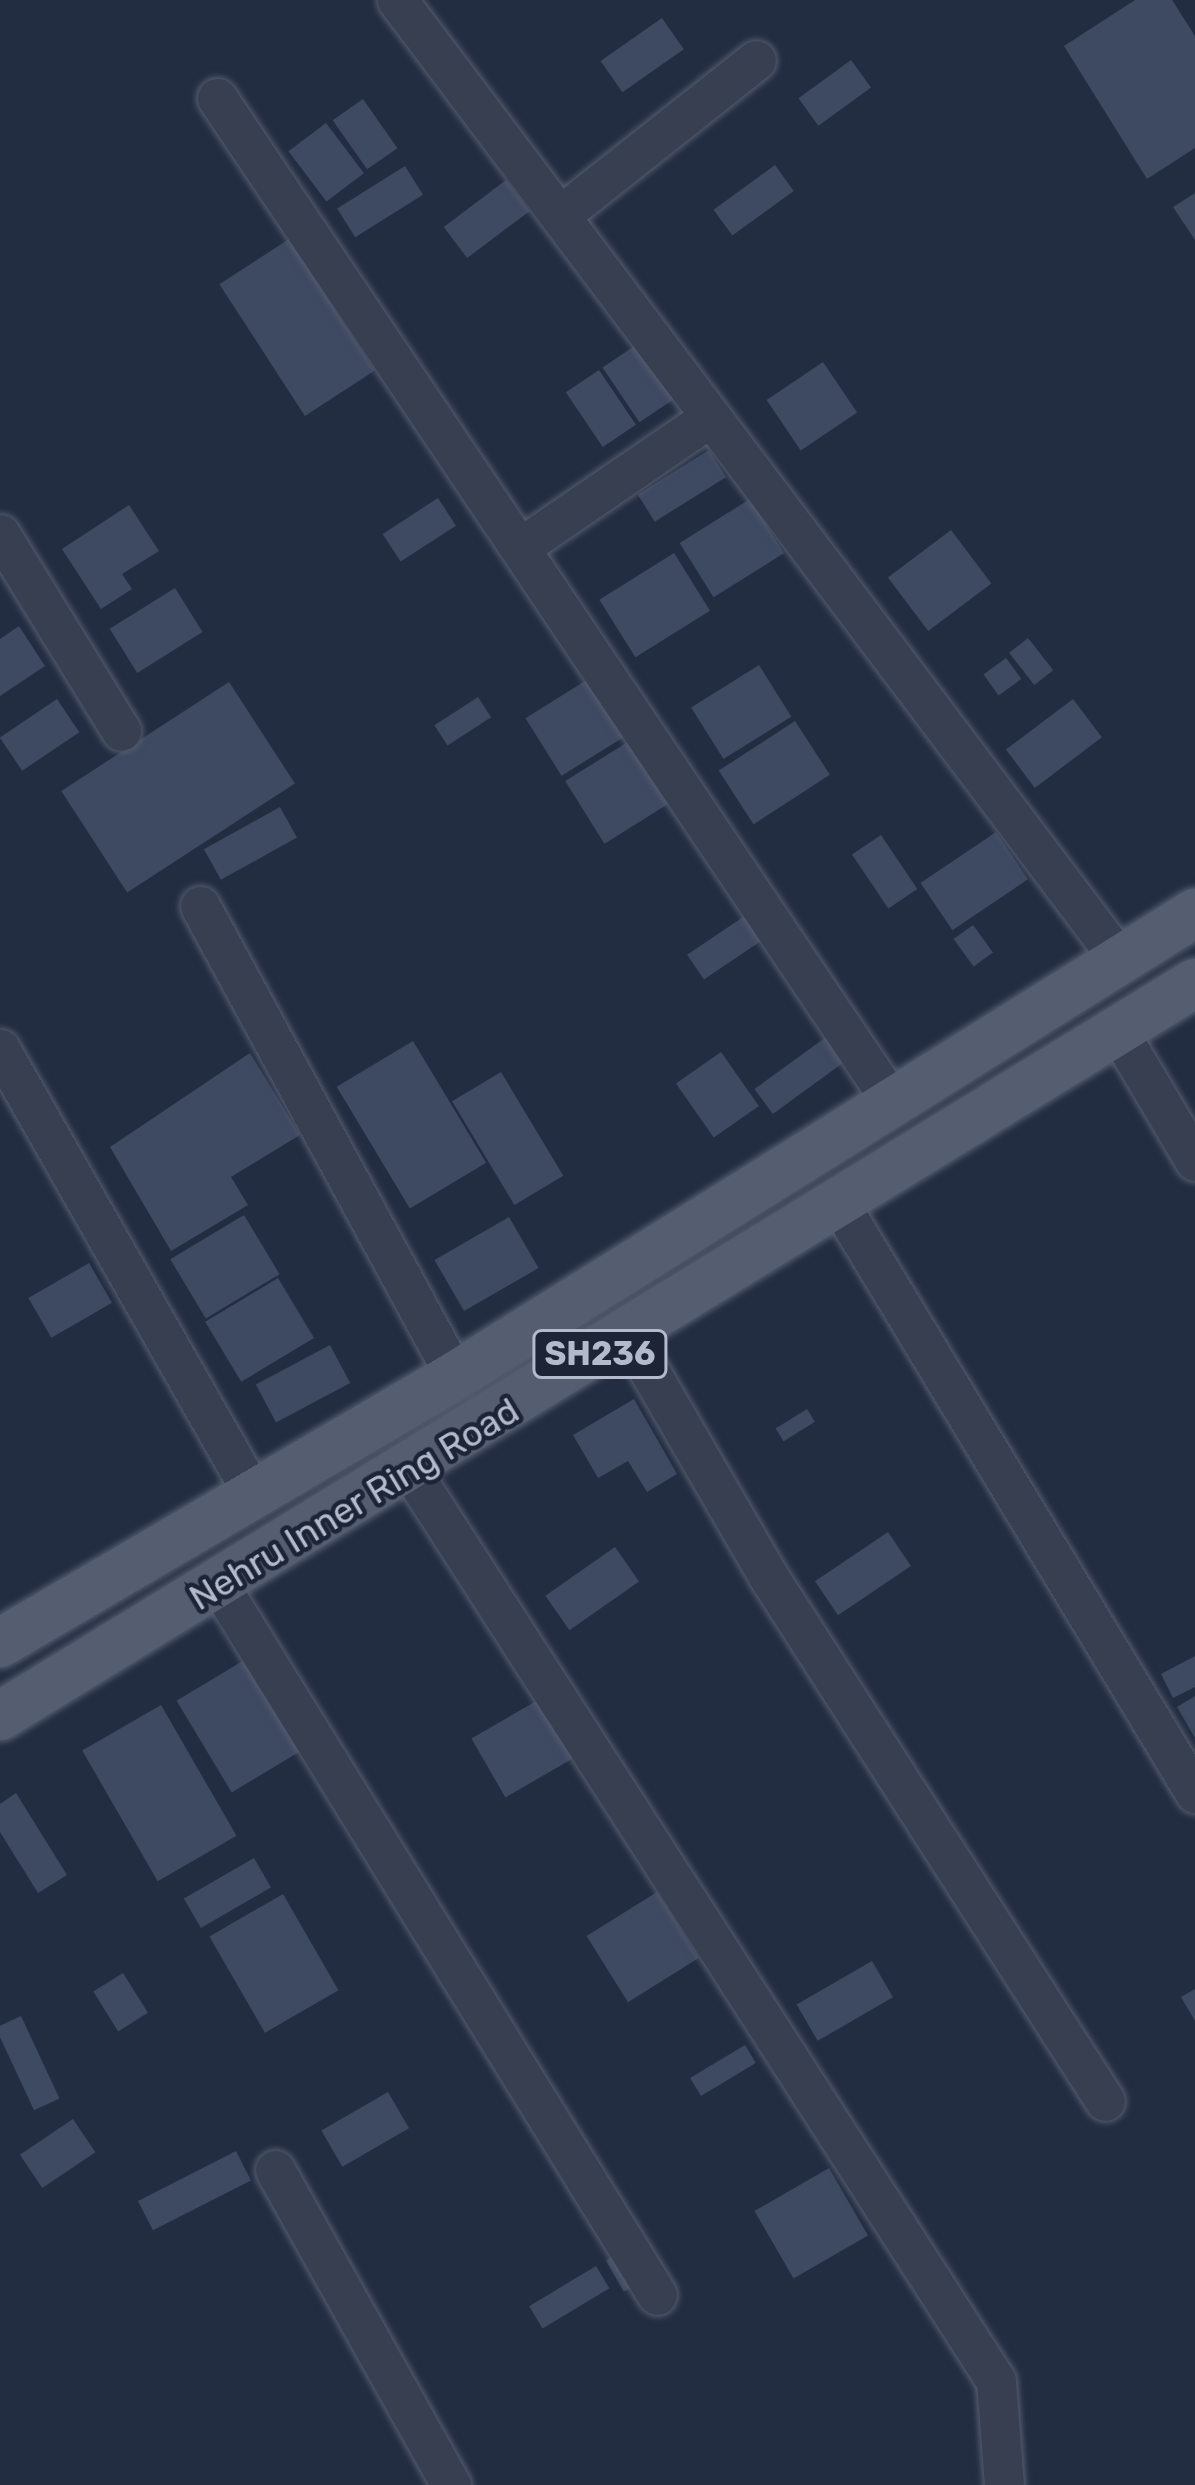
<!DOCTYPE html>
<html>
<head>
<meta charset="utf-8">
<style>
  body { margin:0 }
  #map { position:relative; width:1195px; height:2485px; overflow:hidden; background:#232d42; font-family:Rubik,sans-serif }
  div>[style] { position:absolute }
  .building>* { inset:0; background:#3e4962; transform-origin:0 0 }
  .roads { filter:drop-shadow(0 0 3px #555d6f) drop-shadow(0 0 3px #555d6f) }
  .minor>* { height:39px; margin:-19.5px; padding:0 19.5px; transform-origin:19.5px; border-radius:19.5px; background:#373f51 }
  .major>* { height:48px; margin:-24px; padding:0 24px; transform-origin:24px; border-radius:24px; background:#555e71 }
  span { translate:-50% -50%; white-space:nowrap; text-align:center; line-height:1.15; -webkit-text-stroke:9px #1c2436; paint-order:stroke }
  .shield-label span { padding:3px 9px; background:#1c2436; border:3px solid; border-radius:9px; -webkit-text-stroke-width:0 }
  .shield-label { font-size:33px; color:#b3bacc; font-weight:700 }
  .street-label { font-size:36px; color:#b3bacc }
</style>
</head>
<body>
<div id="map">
  <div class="building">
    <i style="clip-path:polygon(1135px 0,1172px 0,1195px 36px,1195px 148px,1147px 179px,1064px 46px)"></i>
    <i style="left:662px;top:18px;width:38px;height:75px;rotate:55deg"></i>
    <i style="left:851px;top:60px;width:34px;height:65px;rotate:54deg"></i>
    <i style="left:363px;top:99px;width:60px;height:37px;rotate:55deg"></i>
    <i style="left:326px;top:123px;width:63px;height:47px;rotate:53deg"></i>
    <i style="left:775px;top:165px;width:32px;height:76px;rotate:54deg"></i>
    <i style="left:405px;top:166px;width:34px;height:80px;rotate:58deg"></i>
    <i style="left:506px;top:180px;width:39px;height:78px;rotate:53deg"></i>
    <i style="clip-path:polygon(1195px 193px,1195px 240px,1173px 207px)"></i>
    <i style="left:289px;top:239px;width:157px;height:83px;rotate:57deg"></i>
    <i style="left:639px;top:343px;width:66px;height:44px;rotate:56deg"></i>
    <i style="left:823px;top:362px;width:61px;height:68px;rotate:56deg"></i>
    <i style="left:599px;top:370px;width:66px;height:40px;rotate:56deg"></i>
    <i style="left:709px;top:450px;width:32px;height:84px;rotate:58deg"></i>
    <i style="left:438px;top:498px;width:33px;height:66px;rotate:57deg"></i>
    <i style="left:750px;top:499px;width:64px;height:83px;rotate:58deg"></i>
    <i style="clip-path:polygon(129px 505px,159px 551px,122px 574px,132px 589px,101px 609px,62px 549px)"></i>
    <i style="left:951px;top:530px;width:67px;height:79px;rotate:53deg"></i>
    <i style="left:674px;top:553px;width:68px;height:88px;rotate:58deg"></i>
    <i style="left:175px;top:588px;width:52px;height:77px;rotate:58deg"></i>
    <i style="clip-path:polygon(19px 626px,45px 666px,0 696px,0 639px)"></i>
    <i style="left:1028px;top:638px;width:41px;height:24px;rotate:52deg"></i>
    <i style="left:1006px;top:658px;width:26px;height:28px;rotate:54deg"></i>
    <i style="left:759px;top:665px;width:61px;height:80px;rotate:58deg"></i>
    <i style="left:601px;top:671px;width:68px;height:89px;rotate:58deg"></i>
    <i style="left:229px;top:682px;width:121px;height:200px;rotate:57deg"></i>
    <i style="left:478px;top:697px;width:24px;height:52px;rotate:57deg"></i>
    <i style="left:57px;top:699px;width:40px;height:69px;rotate:56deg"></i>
    <i style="left:1073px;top:699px;width:48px;height:84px;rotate:53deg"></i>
    <i style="left:795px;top:721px;width:64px;height:91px;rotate:57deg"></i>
    <i style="left:639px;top:735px;width:74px;height:87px;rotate:58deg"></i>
    <i style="left:280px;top:807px;width:35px;height:87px;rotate:61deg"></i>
    <i style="left:996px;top:832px;width:57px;height:91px;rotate:56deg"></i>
    <i style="left:881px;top:835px;width:65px;height:35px;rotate:56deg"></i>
    <i style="left:746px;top:915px;width:30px;height:71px;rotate:56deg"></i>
    <i style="left:973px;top:925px;width:34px;height:24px;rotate:54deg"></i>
    <i style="left:833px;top:1032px;width:31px;height:97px;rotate:54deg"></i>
    <i style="left:413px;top:1041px;width:142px;height:89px;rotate:59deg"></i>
    <i style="left:721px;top:1052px;width:66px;height:55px;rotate:55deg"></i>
    <i style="clip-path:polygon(250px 1053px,300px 1135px,231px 1177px,248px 1205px,171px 1251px,110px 1147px)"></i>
    <i style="left:501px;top:1072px;width:121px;height:57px;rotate:59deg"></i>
    <i style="left:244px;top:1215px;width:69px;height:86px;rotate:59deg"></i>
    <i style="left:509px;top:1217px;width:59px;height:86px;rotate:60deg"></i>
    <i style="left:89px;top:1263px;width:46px;height:70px;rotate:60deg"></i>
    <i style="left:278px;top:1278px;width:70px;height:85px;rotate:59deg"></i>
    <i style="left:330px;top:1345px;width:43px;height:84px;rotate:62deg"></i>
    <i style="clip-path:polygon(634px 1399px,677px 1474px,647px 1492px,628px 1461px,598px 1478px,573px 1435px)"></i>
    <i style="left:807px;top:1409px;width:15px;height:37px;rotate:58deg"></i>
    <i style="left:888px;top:1532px;width:41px;height:88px;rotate:56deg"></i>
    <i style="left:615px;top:1547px;width:42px;height:85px;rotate:55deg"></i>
    <i style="clip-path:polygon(1195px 1656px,1195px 1687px,1173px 1698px,1161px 1674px)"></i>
    <i style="left:246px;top:1659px;width:107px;height:81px;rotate:59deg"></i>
    <i style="left:545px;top:1696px;width:68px;height:85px;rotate:60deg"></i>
    <i style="clip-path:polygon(1195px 1696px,1195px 1738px,1177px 1707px)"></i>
    <i style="left:161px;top:1705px;width:151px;height:91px;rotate:60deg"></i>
    <i style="clip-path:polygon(16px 1793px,67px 1875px,38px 1893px,0 1832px,0 1804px)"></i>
    <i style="left:254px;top:1858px;width:34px;height:81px;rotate:60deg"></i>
    <i style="left:657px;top:1892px;width:78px;height:83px;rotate:58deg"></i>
    <i style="left:283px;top:1894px;width:111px;height:85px;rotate:60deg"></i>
    <i style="left:872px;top:1961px;width:42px;height:87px;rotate:60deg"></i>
    <i style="left:123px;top:1973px;width:47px;height:35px;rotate:58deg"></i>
    <i style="clip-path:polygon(1195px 1989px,1195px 2021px,1181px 1997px)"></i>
    <i style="left:21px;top:2016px;width:91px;height:28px;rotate:65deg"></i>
    <i style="left:745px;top:2045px;width:21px;height:64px;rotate:59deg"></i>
    <i style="left:388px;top:2092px;width:42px;height:77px;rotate:60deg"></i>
    <i style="left:73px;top:2119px;width:40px;height:64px;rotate:56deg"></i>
    <i style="left:236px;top:2151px;width:33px;height:110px;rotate:63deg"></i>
    <i style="left:829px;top:2168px;width:78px;height:86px;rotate:60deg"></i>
    <i style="left:624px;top:2250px;width:36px;height:21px;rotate:60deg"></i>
    <i style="left:596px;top:2266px;width:26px;height:78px;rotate:59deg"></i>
  </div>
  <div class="roads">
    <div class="minor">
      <i style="left:397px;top:0;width:1202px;rotate:53.02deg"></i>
      <i style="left:217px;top:98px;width:1210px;rotate:56.09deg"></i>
      <i style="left:563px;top:213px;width:246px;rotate:-38.4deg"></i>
      <i style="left:0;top:534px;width:231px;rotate:58.4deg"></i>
      <i style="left:522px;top:546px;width:227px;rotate:-34.4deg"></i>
      <i style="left:200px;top:906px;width:535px;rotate:61.52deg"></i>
      <i style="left:1118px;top:1031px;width:151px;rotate:59.4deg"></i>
      <i style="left:0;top:1049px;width:512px;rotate:60.38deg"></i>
      <i style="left:840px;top:1205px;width:687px;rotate:58.88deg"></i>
      <i style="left:629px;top:1336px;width:281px;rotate:59.9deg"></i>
      <i style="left:770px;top:1579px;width:620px;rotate:57.31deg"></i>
      <i style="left:410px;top:1470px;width:1083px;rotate:57.25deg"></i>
      <i style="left:996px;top:2381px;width:104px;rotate:85.6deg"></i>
      <i style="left:219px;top:1585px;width:834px;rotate:58.33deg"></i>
      <i style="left:275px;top:2170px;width:361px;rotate:60.8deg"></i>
    </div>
    <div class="major">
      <i style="left:0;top:1643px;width:528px;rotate:-30.4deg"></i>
      <i style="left:455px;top:1376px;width:873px;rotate:-32.03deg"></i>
      <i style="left:0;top:1716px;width:1402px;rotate:-31.52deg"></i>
    </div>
  </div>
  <div class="shield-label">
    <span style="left:600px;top:1354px">SH236</span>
  </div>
  <div class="street-label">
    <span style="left:354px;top:1504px;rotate:-31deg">Nehru Inner Ring Road</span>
  </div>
</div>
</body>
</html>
